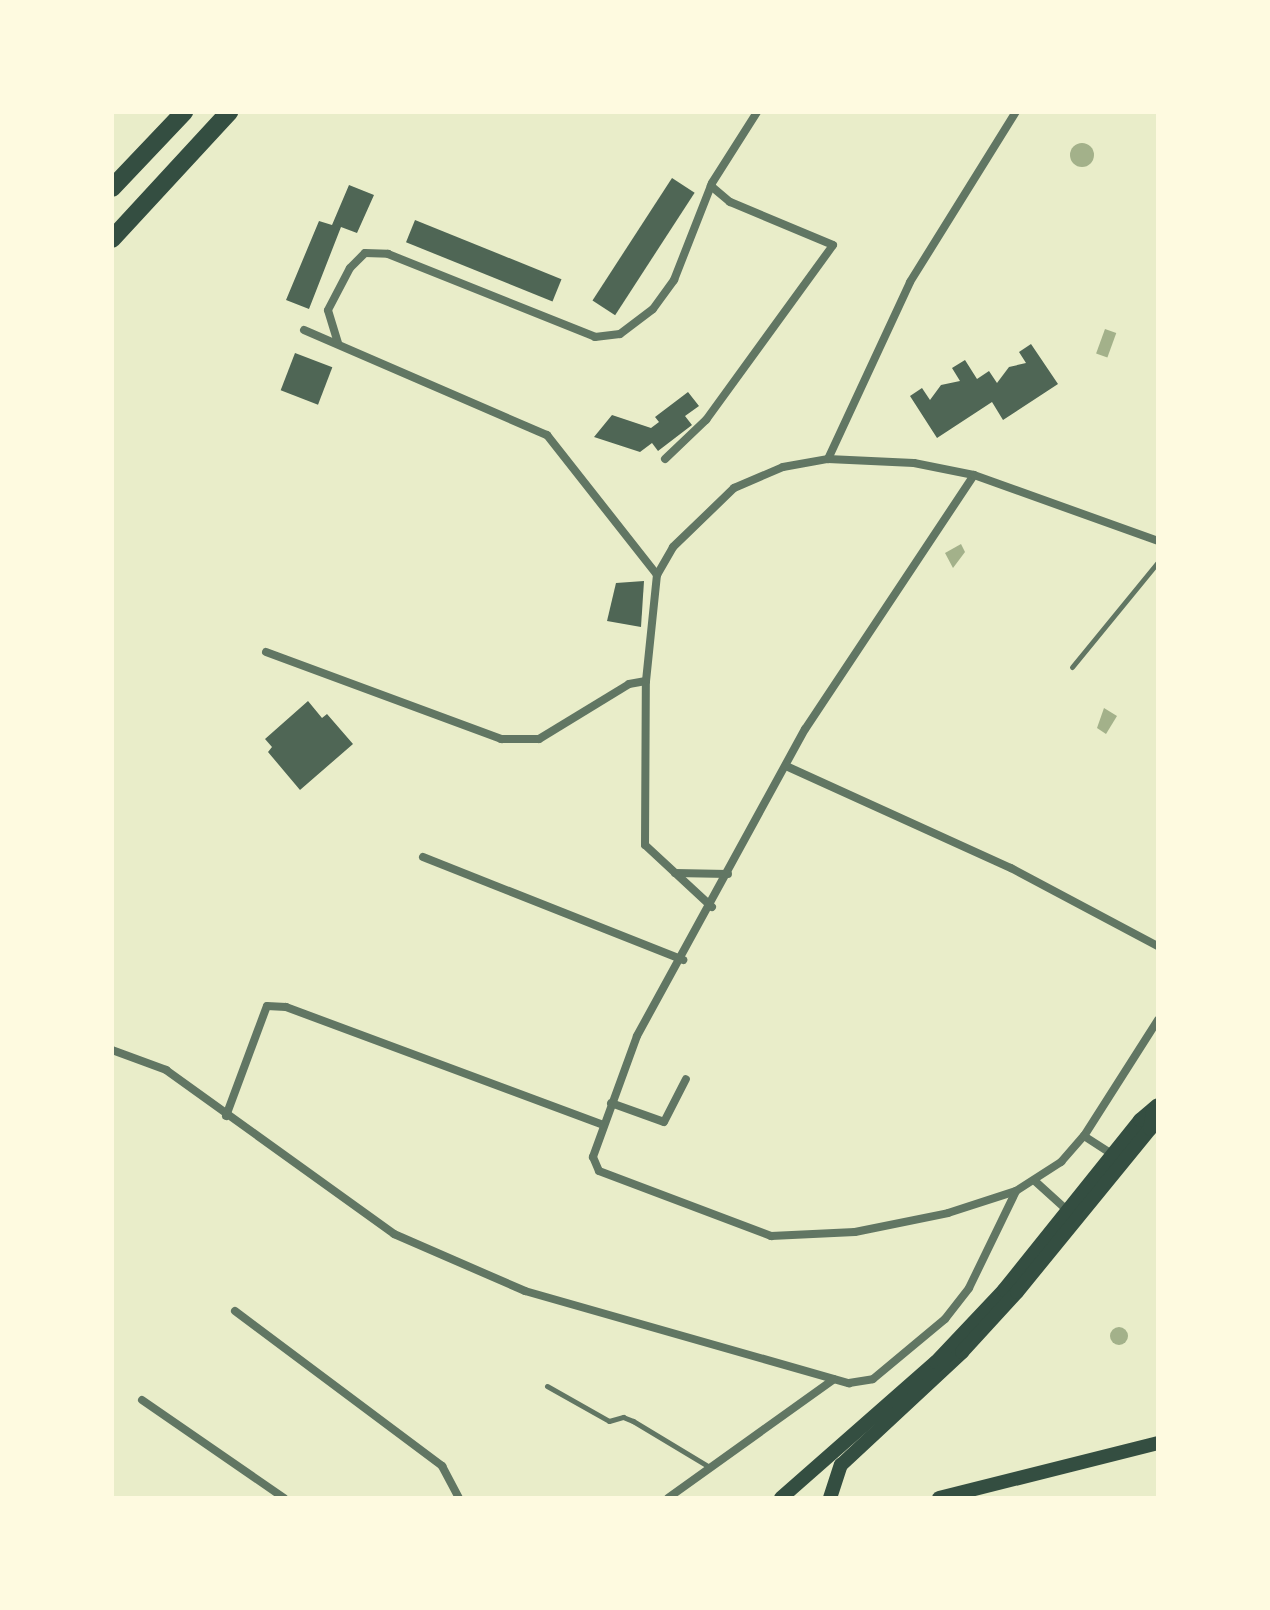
<!DOCTYPE html>
<html>
<head>
<meta charset="utf-8">
<style>
  body { margin:0 }
  #map { position:relative; width:1270px; height:1610px; overflow:hidden; background:#e9edc9; font-family:"Playfair Display",serif }
  div>[style] { position:absolute }
  .water>* { inset:0; background:#a3b18a; transform-origin:0 0 }
  .round { border-radius:50% }
  .building>* { inset:0; background:#4f6655; transform-origin:0 0 }
  .service>* { height:5px; margin:-2.5px; padding:0 2.5px; transform-origin:2.5px; border-radius:2.5px; background:#617663 }
  .minor>* { height:8px; margin:-4px; padding:0 4px; transform-origin:4px; border-radius:4px; background:#617663 }
  .secondary>* { height:14px; margin:-7px; padding:0 7px; transform-origin:7px; border-radius:7px; background:#344e41 }
  .motorway>* { height:18px; margin:-9px; padding:0 9px; transform-origin:9px; border-radius:9px; background:#344e41 }
  span { translate:-50% -50%; white-space:nowrap; text-align:center; line-height:1.15; -webkit-text-stroke:7px #fefae0; paint-order:stroke }
  .frame { position:absolute; inset:0; border:114px solid #fefae0; pointer-events:none }
</style>
</head>
<body>
<div id="map">
  <div class="water">
    <i class="round" style="left:1070px;top:143px;width:24px;height:24px"></i>
    <i style="left:1105px;top:329px;width:12px;height:26px;rotate:20deg"></i>
    <i style="clip-path:polygon(961px 544px,965px 552px,953px 568px,945px 553px)"></i>
    <i style="clip-path:polygon(1104px 708px,1117px 716px,1106px 734px,1097px 728px)"></i>
    <i class="round" style="left:1110px;top:1327px;width:18px;height:18px"></i>
  </div>
  <div class="building">
    <i style="left:672px;top:178px;width:27px;height:146px;rotate:33deg"></i>
    <i style="clip-path:polygon(349px 185px,374px 195px,357px 233px,341px 227px,309px 309px,286px 300px,319px 221px,332px 225px)"></i>
    <i style="left:415px;top:220px;width:158px;height:24px;rotate:22deg"></i>
    <i style="clip-path:polygon(1031px 344px,1058px 384px,1003px 420px,992px 402px,937px 438px,910px 396px,922px 388px,930px 400px,941px 385px,960px 381px,952px 368px,965px 360px,977px 379px,989px 371px,997px 383px,1009px 367px,1026px 363px,1019px 352px)"></i>
    <i style="left:295px;top:353px;width:40px;height:40px;rotate:21deg"></i>
    <i style="clip-path:polygon(688px 392px,699px 406px,685px 416px,692px 425px,658px 451px,652px 443px,640px 452px,594px 437px,612px 415px,651px 428px,659px 422px,655px 417px)"></i>
    <i style="clip-path:polygon(644px 581px,641px 627px,607px 621px,616px 583px)"></i>
    <i style="clip-path:polygon(308px 701px,322px 718px,327px 714px,353px 744px,300px 790px,268px 752px,272px 747px,265px 739px)"></i>
  </div>
  <div class="service">
    <i style="left:1072px;top:667px;width:136px;rotate:-50.7deg"></i>
    <i style="left:547px;top:1386px;width:71px;rotate:29.4deg"></i>
    <i style="left:609px;top:1421px;width:15px;rotate:-16deg"></i>
    <i style="left:623px;top:1417px;width:11px;rotate:22deg"></i>
    <i style="left:633px;top:1421px;width:87px;rotate:31deg"></i>
  </div>
  <div class="minor">
    <i style="left:304px;top:330px;width:265px;rotate:23.4deg"></i>
    <i style="left:547px;top:435px;width:178px;rotate:51.8deg"></i>
    <i style="left:338px;top:343px;width:34px;rotate:-107deg"></i>
    <i style="left:328px;top:310px;width:47px;rotate:-62.4deg"></i>
    <i style="left:350px;top:268px;width:21px;rotate:-45deg"></i>
    <i style="left:365px;top:253px;width:23px;rotate:2deg"></i>
    <i style="left:388px;top:254px;width:223px;rotate:21.8deg"></i>
    <i style="left:595px;top:337px;width:25px;rotate:-7deg"></i>
    <i style="left:620px;top:334px;width:41px;rotate:-37.1deg"></i>
    <i style="left:653px;top:309px;width:36px;rotate:-54deg"></i>
    <i style="left:674px;top:280px;width:104px;rotate:-68.6deg"></i>
    <i style="left:712px;top:183px;width:84px;rotate:-57.6deg"></i>
    <i style="left:665px;top:459px;width:57px;rotate:-43.6deg"></i>
    <i style="left:706px;top:420px;width:216px;rotate:-54deg"></i>
    <i style="left:833px;top:245px;width:112px;rotate:-157.3deg"></i>
    <i style="left:730px;top:202px;width:25px;rotate:-140deg"></i>
    <i style="left:828px;top:459px;width:195px;rotate:-65.1deg"></i>
    <i style="left:910px;top:282px;width:200px;rotate:-58.1deg"></i>
    <i style="left:974px;top:475px;width:305px;rotate:123.6deg"></i>
    <i style="left:805px;top:729px;width:350px;rotate:118.7deg"></i>
    <i style="left:637px;top:1036px;width:129px;rotate:110deg"></i>
    <i style="left:593px;top:1157px;width:15px;rotate:67deg"></i>
    <i style="left:599px;top:1171px;width:184px;rotate:20.7deg"></i>
    <i style="left:771px;top:1236px;width:84px;rotate:-2.7deg"></i>
    <i style="left:855px;top:1232px;width:95px;rotate:-11.5deg"></i>
    <i style="left:948px;top:1213px;width:71px;rotate:-17.9deg"></i>
    <i style="left:1016px;top:1191px;width:54px;rotate:-32.8deg"></i>
    <i style="left:1061px;top:1162px;width:35px;rotate:-49deg"></i>
    <i style="left:1084px;top:1136px;width:138px;rotate:-57.5deg"></i>
    <i style="left:266px;top:652px;width:251px;rotate:20.3deg"></i>
    <i style="left:501px;top:739px;width:38px"></i>
    <i style="left:539px;top:739px;width:105px;rotate:-31.4deg"></i>
    <i style="left:629px;top:684px;width:17px;rotate:-10deg"></i>
    <i style="left:786px;top:766px;width:247px;rotate:24.4deg"></i>
    <i style="left:1011px;top:868px;width:166px;rotate:28deg"></i>
    <i style="left:423px;top:857px;width:280px;rotate:21.6deg"></i>
    <i style="left:675px;top:873px;width:53px;rotate:1.1deg"></i>
    <i style="left:712px;top:907px;width:91px;rotate:-137.2deg"></i>
    <i style="left:645px;top:845px;width:164px;rotate:-89.7deg"></i>
    <i style="left:646px;top:681px;width:107px;rotate:-84.1deg"></i>
    <i style="left:657px;top:575px;width:32px;rotate:-60deg"></i>
    <i style="left:673px;top:547px;width:85px;rotate:-44deg"></i>
    <i style="left:734px;top:488px;width:53px;rotate:-23.2deg"></i>
    <i style="left:783px;top:467px;width:46px;rotate:-10.1deg"></i>
    <i style="left:828px;top:459px;width:86px;rotate:2.7deg"></i>
    <i style="left:914px;top:463px;width:61px;rotate:11.3deg"></i>
    <i style="left:974px;top:475px;width:195px;rotate:19.7deg"></i>
    <i style="left:112px;top:1050px;width:58px;rotate:20.3deg"></i>
    <i style="left:166px;top:1070px;width:281px;rotate:35.7deg"></i>
    <i style="left:394px;top:1234px;width:143px;rotate:23.5deg"></i>
    <i style="left:525px;top:1291px;width:337px;rotate:15.9deg"></i>
    <i style="left:849px;top:1383px;width:24px;rotate:-9deg"></i>
    <i style="left:873px;top:1379px;width:94px;rotate:-39.8deg"></i>
    <i style="left:945px;top:1319px;width:39px;rotate:-52deg"></i>
    <i style="left:969px;top:1288px;width:108px;rotate:-64.1deg"></i>
    <i style="left:611px;top:1103px;width:56px;rotate:19.7deg"></i>
    <i style="left:664px;top:1122px;width:48px;rotate:-62.9deg"></i>
    <i style="left:226px;top:1116px;width:117px;rotate:-69.6deg"></i>
    <i style="left:267px;top:1006px;width:19px;rotate:3deg"></i>
    <i style="left:286px;top:1007px;width:338px;rotate:20.4deg"></i>
    <i style="left:1084px;top:1136px;width:33px;rotate:33deg"></i>
    <i style="left:1036px;top:1182px;width:43px;rotate:42.2deg"></i>
    <i style="left:235px;top:1311px;width:259px;rotate:36.8deg"></i>
    <i style="left:442px;top:1466px;width:36px;rotate:62deg"></i>
    <i style="left:142px;top:1400px;width:173px;rotate:34.6deg"></i>
    <i style="left:668px;top:1498px;width:204px;rotate:-35.6deg"></i>
  </div>
  <div class="secondary">
    <i style="left:781px;top:1498px;width:206px;rotate:-41.3deg"></i>
    <i style="left:936px;top:1362px;width:99px;rotate:-46.6deg"></i>
    <i style="left:1004px;top:1290px;width:218px;rotate:-51.3deg"></i>
    <i style="left:1140px;top:1120px;width:23px;rotate:-40deg"></i>
    <i style="left:830px;top:1498px;width:35px;rotate:-72deg"></i>
    <i style="left:841px;top:1465px;width:166px;rotate:-43deg"></i>
    <i style="left:962px;top:1352px;width:81px;rotate:-47.5deg"></i>
    <i style="left:1017px;top:1292px;width:210px;rotate:-50.8deg"></i>
    <i style="left:1150px;top:1129px;width:17px;rotate:-80deg"></i>
    <i style="left:939px;top:1498px;width:226px;rotate:-14.1deg"></i>
  </div>
  <div class="motorway">
    <i style="left:112px;top:188px;width:105px;rotate:-46.5deg"></i>
    <i style="left:112px;top:239px;width:173px;rotate:-47.3deg"></i>
  </div>
  <div class="frame"></div>
</div>
</body>
</html>
